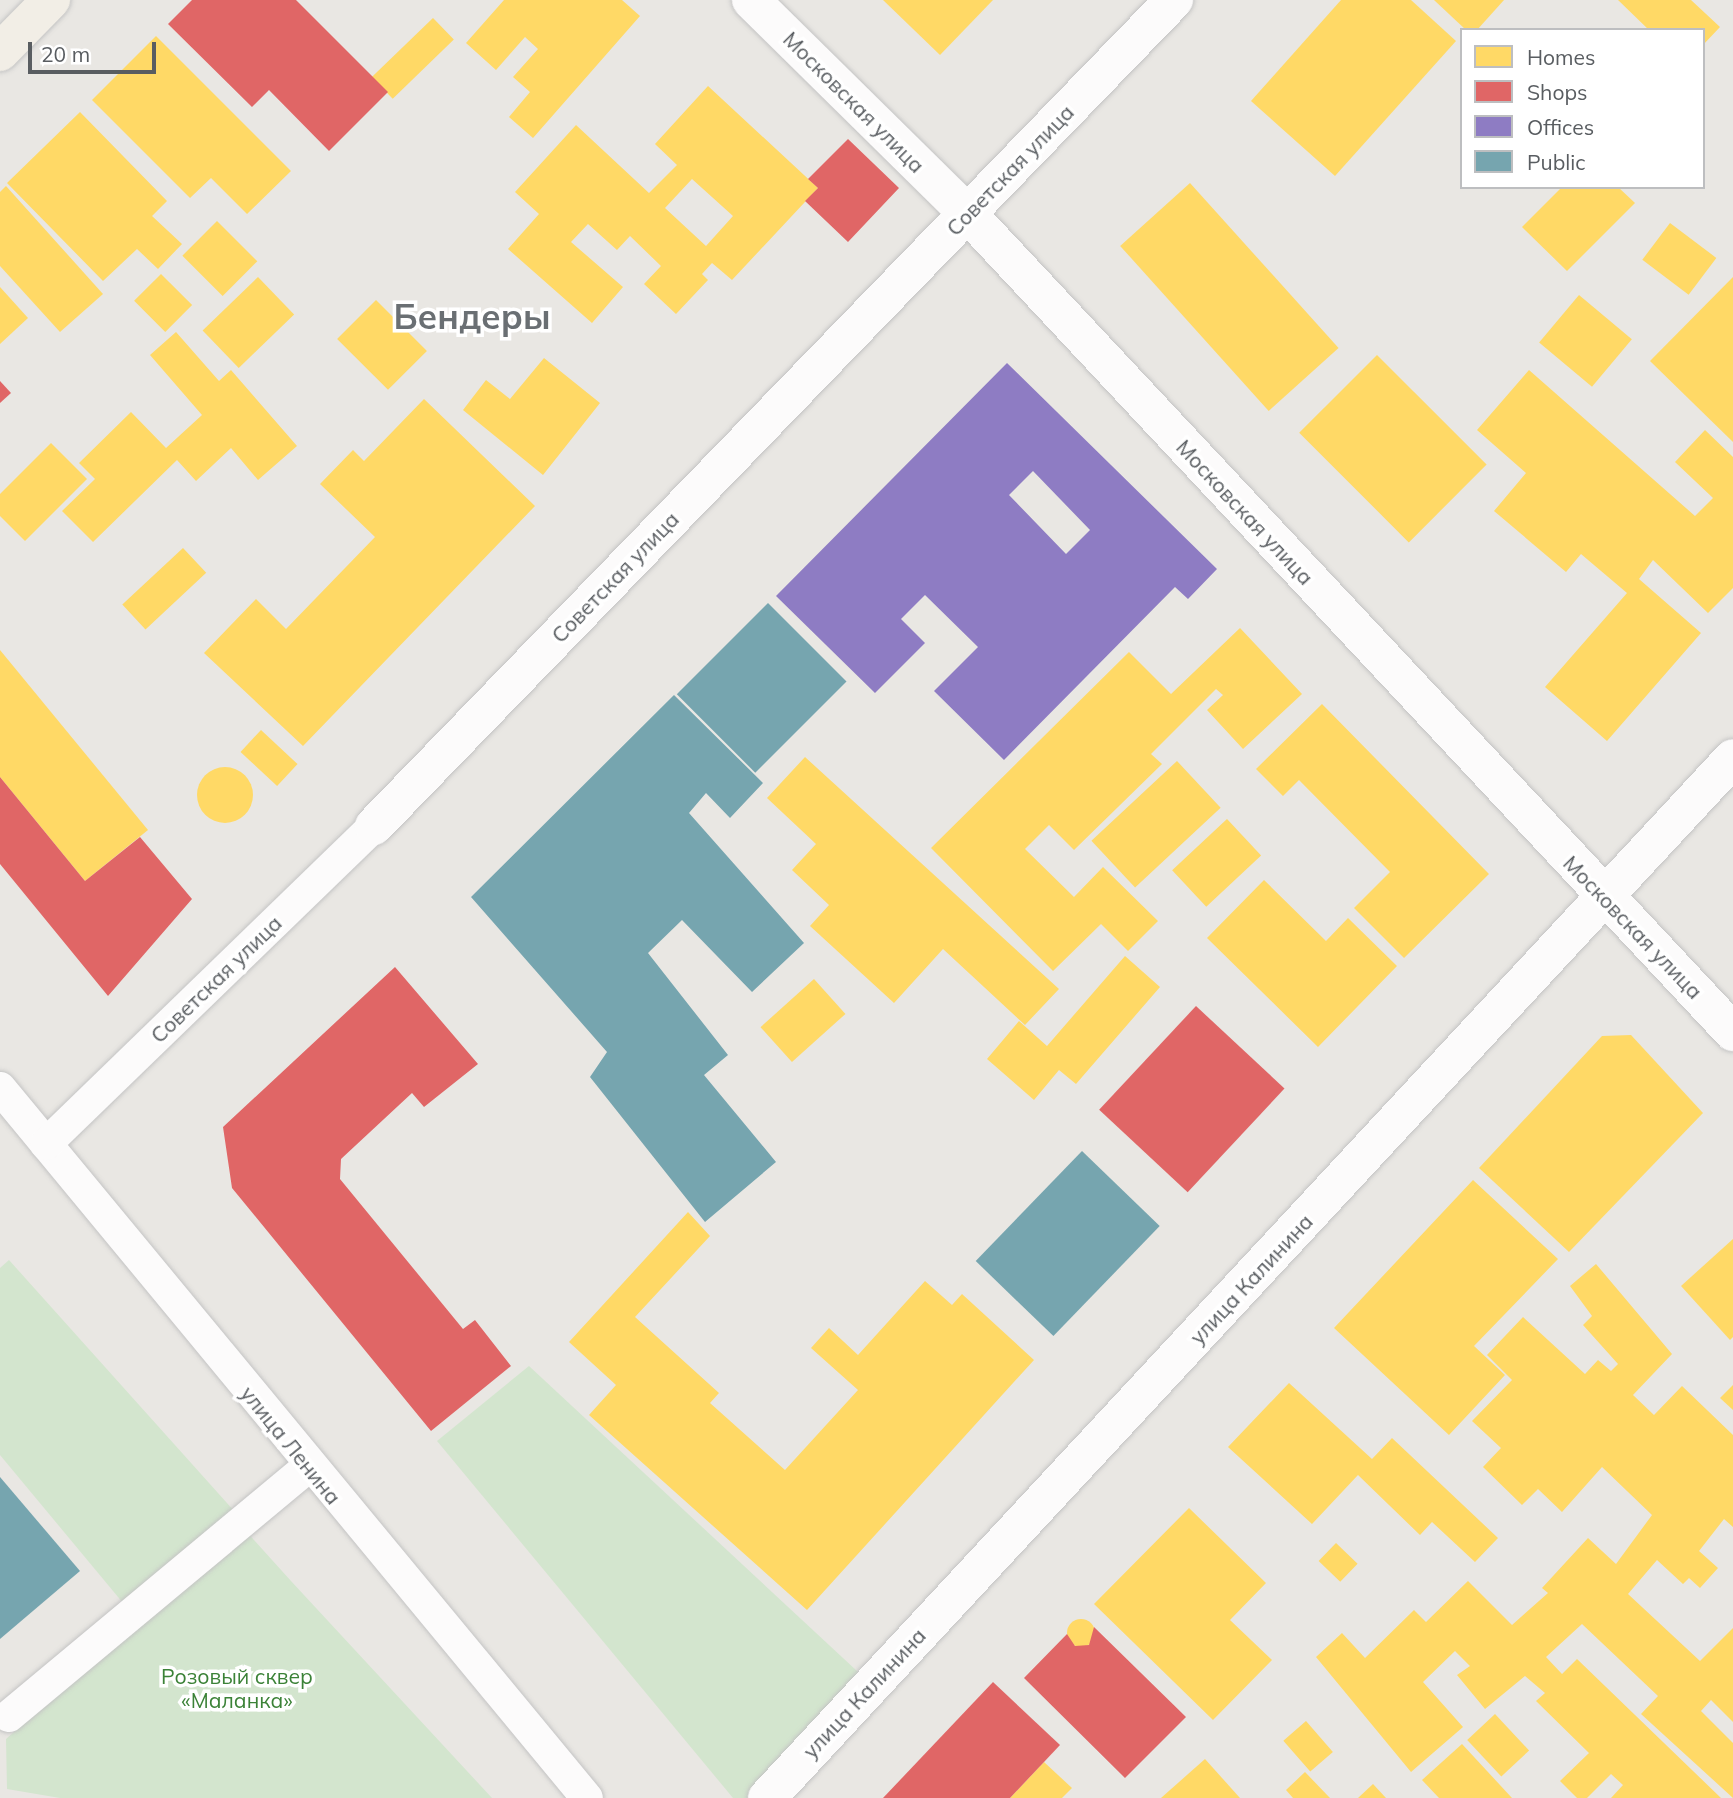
<!DOCTYPE html>
<html>
<head>
<meta charset="utf-8">
<style>
  body { margin:0 }
  #map { position:relative; width:1733px; height:1798px; overflow:hidden; background:#e9e7e3; font-family:Mulish,sans-serif }
  div>[style] { position:absolute }
  .green>* { inset:0; background:#d3e5ce }
  .homes>* { inset:0; background:#ffd966; transform-origin:0 0 }
  .round { border-radius:50% }
  .shops>* { inset:0; background:#e06666; transform-origin:0 0 }
  .offices>* { inset:0; background:#8e7cc3 }
  .public>* { inset:0; background:#76a5af; transform-origin:0 0 }
  .roads { filter:drop-shadow(0 0 2px #c4c4c4) drop-shadow(0 0 2px #c4c4c4) }
  .pedestrian>* { height:32px; margin:-16px; padding:0 16px; transform-origin:16px; border-radius:16px; background:#fcfbfb }
  .minor>* { height:38px; margin:-19px; padding:0 19px; transform-origin:19px; border-radius:19px; background:#fcfbfb }
  .primary>* { height:38px; margin:-19px; padding:0 19px; transform-origin:19px; border-radius:19px; background:#f2eee6 }
  span { translate:-50% -50%; white-space:nowrap; text-align:center; line-height:1.15; -webkit-text-stroke:7px #fff; paint-order:stroke }
  .street-label { font-size:21px; color:#595d61 }
  .park-label { font-size:21px; color:#3b8237 }
  .town-label { font-size:35px; color:#6a6f73; font-weight:700 }
  .legend { position:absolute; left:1460px; top:28px; width:245px; height:161px; box-sizing:border-box; background:#fff; border:2px solid #bdbec0; margin:0; padding:9px 12px; list-style:none; font-size:21px; color:#595d61 }
  .legend li { display:flex; align-items:center; gap:14px; height:35px }
  .legend b { width:35px; border:2px solid #bdbec0 }
  .scale { position:absolute; left:28px; top:42px; width:128px; height:32px; box-sizing:border-box; border:4px solid #595d61; border-top:0; padding-left:9px; font-size:21px; line-height:24px; white-space:nowrap; color:#595d61; -webkit-text-stroke:5px #fff; paint-order:stroke }
</style>
</head>
<body>
<div id="map">
  <div class="green">
    <i style="clip-path:polygon(9px 1260px,244px 1522px,133px 1615px,0 1455px,0 1268px)"></i>
    <i style="clip-path:polygon(529px 1366px,871px 1684px,767px 1798px,733px 1798px,437px 1441px)"></i>
    <i style="clip-path:polygon(245px 1530px,291px 1581px,492px 1798px,60px 1798px,7px 1789px,6px 1739px)"></i>
  </div>
  <div class="homes">
    <i style="clip-path:polygon(504px 0,622px 0,640px 16px,533px 138px,509px 117px,530px 92px,513px 77px,538px 49px,525px 37px,496px 70px,466px 43px)"></i>
    <i style="clip-path:polygon(883px 0,993px 0,940px 55px)"></i>
    <i style="clip-path:polygon(1341px 0,1411px 0,1456px 41px,1335px 176px,1251px 101px)"></i>
    <i style="clip-path:polygon(1434px 0,1504px 0,1477px 30px,1466px 30px)"></i>
    <i style="clip-path:polygon(1618px 0,1691px 0,1720px 27px,1703px 45px,1703px 30px,1649px 30px)"></i>
    <i style="left:433px;top:18px;width:30px;height:85px;rotate:46deg"></i>
    <i style="clip-path:polygon(156px 36px,291px 171px,247px 214px,211px 178px,190px 198px,92px 100px)"></i>
    <i style="clip-path:polygon(evenodd,708px 86px,818px 188px,732px 280px,712px 263px,702px 274px,708px 280px,676px 314px,644px 284px,661px 266px,630px 236px,617px 250px,588px 224px,571px 242px,623px 287px,592px 323px,508px 249px,539px 214px,515px 192px,576px 125px,649px 193px,677px 165px,655px 144px,708px 86px,692px 179px,733px 216px,706px 246px,665px 208px,692px 179px)"></i>
    <i style="clip-path:polygon(80px 112px,167px 201px,152px 216px,182px 244px,158px 269px,137px 249px,103px 281px,7px 183px)"></i>
    <i style="left:1190px;top:183px;width:222px;height:94px;rotate:48deg"></i>
    <i style="clip-path:polygon(6px 186px,103px 294px,60px 332px,0 266px,0 192px)"></i>
    <i style="clip-path:polygon(1562px 187px,1618px 187px,1635px 203px,1567px 271px,1522px 227px)"></i>
    <i style="left:217px;top:221px;width:57px;height:49px;rotate:45deg"></i>
    <i style="left:1670px;top:223px;width:58px;height:46px;rotate:37deg"></i>
    <i style="left:161px;top:274px;width:44px;height:38px;rotate:45deg"></i>
    <i style="left:258px;top:277px;width:52px;height:77px;rotate:46deg"></i>
    <i style="clip-path:polygon(1733px 277px,1733px 442px,1650px 361px)"></i>
    <i style="clip-path:polygon(0 287px,28px 318px,0 344px)"></i>
    <i style="left:1579px;top:295px;width:69px;height:62px;rotate:40deg"></i>
    <i style="left:376px;top:300px;width:72px;height:55px;rotate:45deg"></i>
    <i style="clip-path:polygon(176px 332px,219px 381px,231px 370px,297px 446px,258px 480px,231px 448px,196px 481px,177px 460px,93px 542px,62px 511px,95px 479px,79px 463px,131px 412px,166px 448px,202px 415px,150px 355px)"></i>
    <i style="left:1377px;top:355px;width:155px;height:110px;rotate:45deg"></i>
    <i style="clip-path:polygon(544px 358px,600px 403px,543px 475px,463px 410px,486px 380px,510px 399px)"></i>
    <i style="clip-path:polygon(1529px 370px,1695px 516px,1713px 498px,1675px 462px,1705px 430px,1733px 457px,1733px 588px,1708px 613px,1653px 560px,1639px 579px,1701px 633px,1607px 741px,1545px 687px,1627px 593px,1581px 554px,1566px 572px,1494px 511px,1526px 473px,1477px 430px)"></i>
    <i style="clip-path:polygon(424px 399px,535px 506px,303px 746px,204px 653px,256px 599px,286px 629px,375px 537px,320px 484px,353px 450px,364px 461px)"></i>
    <i style="clip-path:polygon(51px 443px,87px 479px,25px 541px,0 516px,0 494px)"></i>
    <i style="left:183px;top:548px;width:34px;height:83px;rotate:47deg"></i>
    <i style="clip-path:polygon(1240px 628px,1302px 694px,1243px 749px,1207px 710px,1223px 695px,1216px 689px,1151px 754px,1162px 764px,1074px 850px,1049px 825px,1025px 849px,1074px 897px,1103px 867px,1158px 921px,1128px 951px,1101px 924px,1053px 971px,931px 848px,1129px 652px,1171px 694px)"></i>
    <i style="clip-path:polygon(0 650px,148px 830px,85px 881px,0 777px)"></i>
    <i style="clip-path:polygon(1322px 704px,1489px 874px,1404px 958px,1354px 908px,1390px 872px,1299px 780px,1283px 796px,1256px 769px)"></i>
    <i style="left:261px;top:730px;width:50px;height:30px;rotate:43deg"></i>
    <i style="clip-path:polygon(805px 757px,1059px 989px,1025px 1025px,943px 949px,894px 1003px,810px 926px,829px 905px,792px 870px,816px 844px,767px 798px)"></i>
    <i style="left:1177px;top:761px;width:64px;height:117px;rotate:47deg"></i>
    <i class="round" style="left:197px;top:767px;width:56px;height:56px"></i>
    <i style="left:1227px;top:819px;width:50px;height:75px;rotate:47deg"></i>
    <i style="clip-path:polygon(1264px 880px,1326px 941px,1348px 918px,1397px 966px,1318px 1047px,1207px 938px)"></i>
    <i style="clip-path:polygon(1125px 956px,1160px 987px,1076px 1084px,1059px 1070px,1034px 1100px,987px 1059px,1019px 1021px,1047px 1046px)"></i>
    <i style="left:814px;top:979px;width:47px;height:72px;rotate:48deg"></i>
    <i style="clip-path:polygon(1631px 1035px,1703px 1113px,1569px 1252px,1479px 1168px,1602px 1036px)"></i>
    <i style="clip-path:polygon(1473px 1180px,1558px 1259px,1474px 1346px,1505px 1375px,1449px 1435px,1334px 1328px)"></i>
    <i style="clip-path:polygon(688px 1212px,710px 1236px,635px 1317px,719px 1393px,710px 1403px,785px 1470px,858px 1390px,811px 1348px,829px 1328px,858px 1355px,925px 1281px,952px 1305px,962px 1294px,1034px 1360px,807px 1610px,589px 1415px,616px 1385px,569px 1342px)"></i>
    <i style="clip-path:polygon(1733px 1239px,1733px 1337px,1730px 1340px,1681px 1286px)"></i>
    <i style="clip-path:polygon(1596px 1264px,1672px 1354px,1633px 1395px,1654px 1415px,1682px 1386px,1733px 1435px,1733px 1527px,1724px 1519px,1699px 1551px,1718px 1568px,1700px 1588px,1689px 1578px,1683px 1584px,1657px 1560px,1628px 1594px,1700px 1661px,1733px 1628px,1733px 1722px,1711px 1700px,1701px 1711px,1733px 1743px,1733px 1798px,1641px 1714px,1658px 1696px,1582px 1624px,1546px 1657px,1562px 1674px,1577px 1659px,1721px 1798px,1611px 1798px,1623px 1785px,1611px 1774px,1587px 1798px,1577px 1798px,1560px 1781px,1589px 1753px,1536px 1701px,1545px 1693px,1525px 1676px,1485px 1709px,1457px 1675px,1470px 1666px,1455px 1651px,1423px 1682px,1463px 1727px,1411px 1772px,1316px 1657px,1342px 1633px,1365px 1658px,1414px 1610px,1426px 1622px,1468px 1581px,1512px 1625px,1548px 1593px,1542px 1588px,1588px 1538px,1616px 1564px,1652px 1515px,1602px 1467px,1562px 1512px,1538px 1489px,1522px 1505px,1483px 1467px,1501px 1448px,1472px 1421px,1512px 1380px,1487px 1355px,1523px 1317px,1585px 1374px,1598px 1360px,1611px 1371px,1618px 1364px,1583px 1325px,1592px 1316px,1570px 1286px)"></i>
    <i style="clip-path:polygon(1289px 1383px,1372px 1459px,1392px 1438px,1498px 1538px,1475px 1562px,1432px 1522px,1420px 1535px,1358px 1475px,1312px 1524px,1228px 1447px)"></i>
    <i style="clip-path:polygon(1733px 1385px,1733px 1410px,1720px 1398px)"></i>
    <i style="clip-path:polygon(1189px 1508px,1266px 1583px,1230px 1620px,1272px 1660px,1213px 1720px,1094px 1604px)"></i>
    <i style="left:1336px;top:1543px;width:30px;height:25px;rotate:44deg"></i>
    <i class="round" style="left:1067px;top:1619px;width:28px;height:28px"></i>
    <i style="left:1495px;top:1714px;width:50px;height:38px;rotate:47deg"></i>
    <i style="left:1306px;top:1721px;width:41px;height:30px;rotate:49deg"></i>
    <i style="clip-path:polygon(1462px 1744px,1512px 1798px,1439px 1798px,1422px 1780px)"></i>
    <i style="clip-path:polygon(1205px 1759px,1240px 1798px,1161px 1798px)"></i>
    <i style="clip-path:polygon(1044px 1762px,1072px 1788px,1062px 1798px,1010px 1798px)"></i>
    <i style="clip-path:polygon(1305px 1772px,1330px 1798px,1293px 1798px,1286px 1790px)"></i>
    <i style="clip-path:polygon(1373px 1784px,1386px 1798px,1358px 1798px)"></i>
  </div>
  <div class="shops">
    <i style="clip-path:polygon(192px 0,296px 0,388px 92px,329px 151px,269px 90px,252px 107px,168px 24px)"></i>
    <i style="clip-path:polygon(848px 139px,899px 188px,848px 242px,805px 201px,818px 188px,808px 179px)"></i>
    <i style="clip-path:polygon(0 381px,11px 393px,0 403px)"></i>
    <i style="clip-path:polygon(0 777px,85px 881px,140px 837px,192px 899px,108px 996px,0 864px)"></i>
    <i style="clip-path:polygon(395px 967px,478px 1064px,424px 1107px,412px 1093px,341px 1159px,340px 1179px,463px 1329px,475px 1320px,511px 1366px,431px 1431px,232px 1188px,223px 1127px)"></i>
    <i style="left:1196px;top:1006px;width:121px;height:142px;rotate:43deg"></i>
    <i style="clip-path:polygon(1094px 1627px,1186px 1717px,1125px 1778px,1024px 1678px,1067px 1634px,1075px 1646px,1089px 1645px)"></i>
    <i style="clip-path:polygon(993px 1682px,1060px 1745px,1044px 1762px,1010px 1798px,883px 1798px)"></i>
  </div>
  <div class="offices">
    <i style="clip-path:polygon(evenodd,1007px 363px,1217px 569px,1188px 599px,1175px 587px,1004px 760px,934px 691px,978px 647px,925px 595px,901px 619px,925px 643px,875px 693px,776px 596px,1007px 363px,1033px 471px,1090px 530px,1066px 554px,1009px 495px,1033px 471px)"></i>
  </div>
  <div class="public">
    <i style="left:768px;top:603px;width:111px;height:129px;rotate:45deg"></i>
    <i style="clip-path:polygon(674px 695px,763px 783px,730px 818px,706px 793px,689px 813px,804px 943px,752px 992px,682px 920px,648px 953px,728px 1055px,704px 1075px,776px 1162px,705px 1222px,590px 1077px,607px 1052px,471px 897px)"></i>
    <i style="left:1082px;top:1151px;width:108px;height:153px;rotate:44deg"></i>
    <i style="clip-path:polygon(0 1477px,80px 1571px,0 1639px)"></i>
  </div>
  <div class="roads">
    <div class="pedestrian">
      <i style="left:0;top:1088px;width:921px;rotate:50.42deg"></i>
      <i style="left:46px;top:1144px;width:457px;rotate:-44.1deg"></i>
      <i style="left:9px;top:1716px;width:389px;rotate:-39.8deg"></i>
    </div>
    <div class="minor">
      <i style="left:751px;top:0;width:305px;rotate:44.6deg"></i>
      <i style="left:968px;top:214px;width:1120px;rotate:46.92deg"></i>
      <i style="left:374px;top:826px;width:1150px;rotate:-45.92deg"></i>
      <i style="left:767px;top:1798px;width:1419px;rotate:-47.11deg"></i>
    </div>
    <div class="primary">
      <i style="left:0;top:52px;width:73px;rotate:-45.6deg"></i>
    </div>
  </div>
  <div class="street-label">
    <span style="left:854px;top:102px;rotate:45deg">Московская улица</span>
    <span style="left:1010px;top:170px;rotate:-46deg">Советская улица</span>
    <span style="left:1245px;top:512px;rotate:47deg">Московская улица</span>
    <span style="left:615px;top:577px;rotate:-46deg">Советская улица</span>
    <span style="left:1633px;top:927px;rotate:46deg">Московская улица</span>
    <span style="left:216px;top:979px;rotate:-44deg">Советская улица</span>
    <span style="left:1251px;top:1279px;rotate:-47deg">улица Калинина</span>
    <span style="left:291px;top:1445px;rotate:51deg">улица Ленина</span>
    <span style="left:864px;top:1693px;rotate:-47deg">улица Калинина</span>
  </div>
  <div class="park-label">
    <span style="left:237px;top:1688px">Розовый сквер<br>«Маланка»</span>
  </div>
  <div class="town-label">
    <span style="left:472px;top:316px">Бендеры</span>
  </div>
  <ul class="legend">
  <li><b style="height:19px;background:#ffd966"></b>Homes</li>
  <li><b style="height:19px;background:#e06666"></b>Shops</li>
  <li><b style="height:19px;background:#8e7cc3"></b>Offices</li>
  <li><b style="height:19px;background:#76a5af"></b>Public</li>
  </ul>
  <div class="scale">20 m</div>
</div>
</body>
</html>
